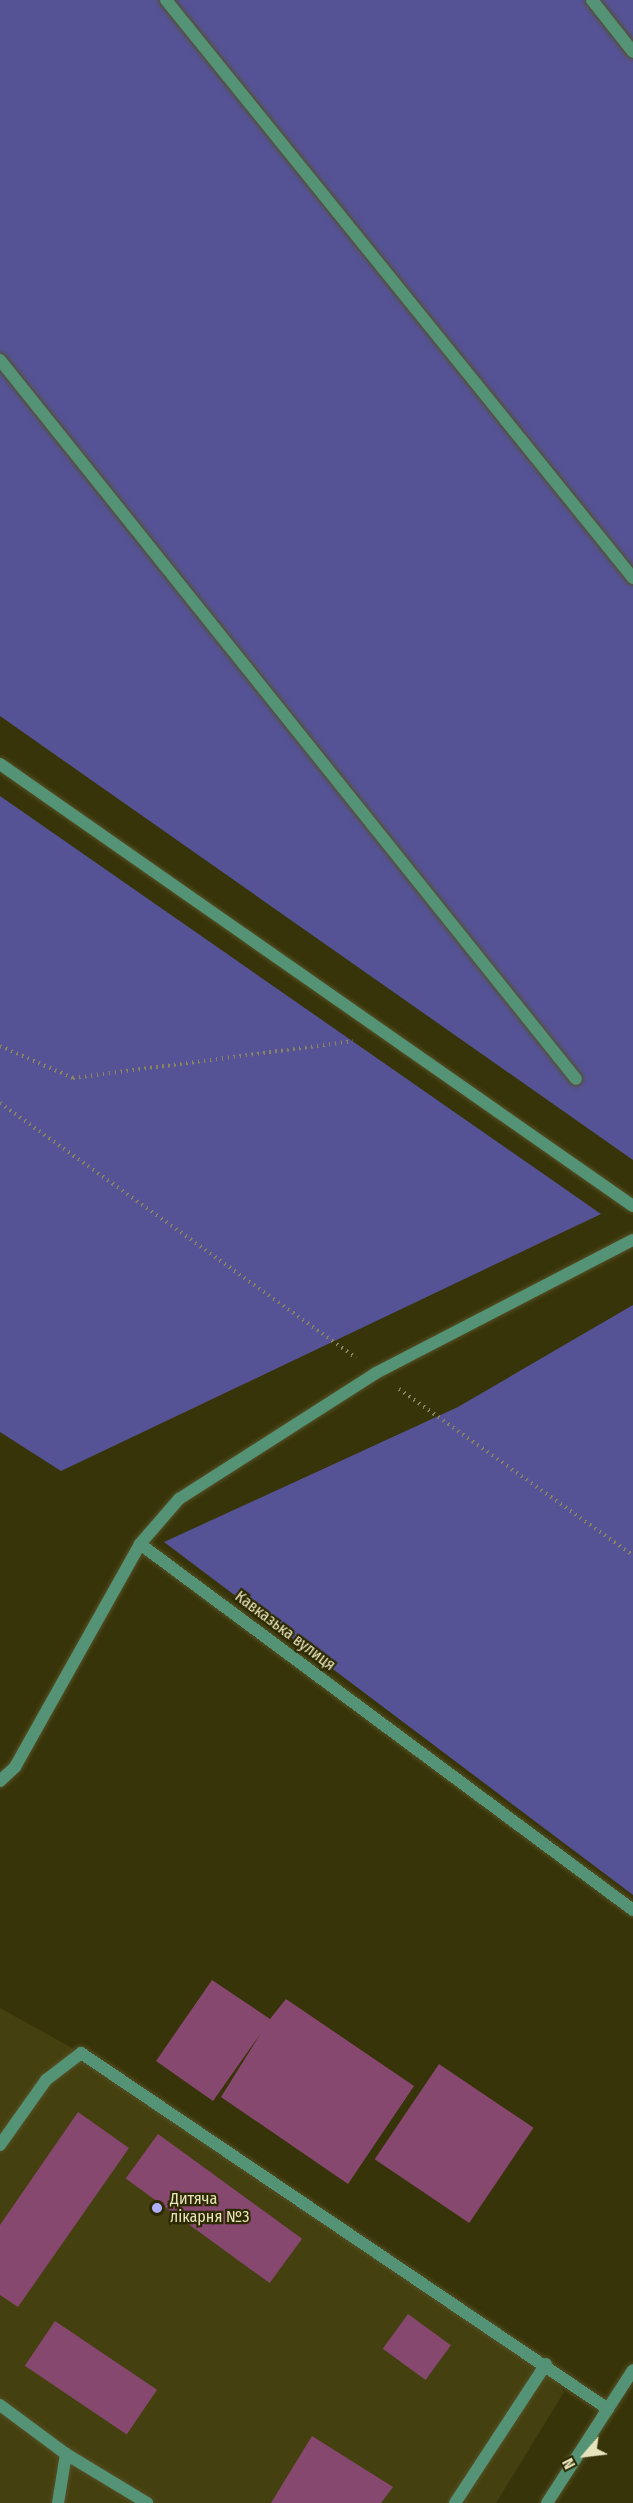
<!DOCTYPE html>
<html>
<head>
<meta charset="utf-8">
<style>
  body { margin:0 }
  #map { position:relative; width:633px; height:2503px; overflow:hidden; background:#383409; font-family:"Fira Sans Condensed",sans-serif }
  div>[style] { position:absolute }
  .built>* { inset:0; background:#45400f }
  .green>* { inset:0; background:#555395 }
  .building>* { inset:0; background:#86486f; transform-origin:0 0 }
  .path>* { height:4px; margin-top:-2px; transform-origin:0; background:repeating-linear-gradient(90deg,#89855c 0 1.5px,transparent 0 6px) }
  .roads { filter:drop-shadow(0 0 2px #545026) drop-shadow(0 0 2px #545026) }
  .lane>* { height:12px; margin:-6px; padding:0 6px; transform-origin:6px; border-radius:6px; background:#549376 }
  .street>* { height:12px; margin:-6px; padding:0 6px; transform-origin:6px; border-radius:6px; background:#549376 }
  .dots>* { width:16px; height:16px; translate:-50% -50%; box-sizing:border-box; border:3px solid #2e2a00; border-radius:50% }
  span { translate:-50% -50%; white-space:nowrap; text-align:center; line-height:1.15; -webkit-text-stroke:4.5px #2e2a00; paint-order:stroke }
  .street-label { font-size:16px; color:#e6e3bd }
  .poi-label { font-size:16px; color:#e6e3bd }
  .left { translate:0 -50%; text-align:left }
  .north { position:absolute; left:555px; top:2425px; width:60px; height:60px; -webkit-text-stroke:4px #2e2a00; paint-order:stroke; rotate:242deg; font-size:16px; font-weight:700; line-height:24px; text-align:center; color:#e6e3bd }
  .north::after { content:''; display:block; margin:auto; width:21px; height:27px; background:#e6e3bd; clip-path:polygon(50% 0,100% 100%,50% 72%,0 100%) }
</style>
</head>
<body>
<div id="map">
  <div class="built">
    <i style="clip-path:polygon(0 2008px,81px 2053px,546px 2364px,564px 2392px,496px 2503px,0 2503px)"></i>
  </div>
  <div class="green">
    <i style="clip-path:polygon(0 0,633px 0,633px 1160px,0 716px)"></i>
    <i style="clip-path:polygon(0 796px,601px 1214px,61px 1471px,0 1432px)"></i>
    <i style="clip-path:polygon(633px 1305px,633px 1895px,164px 1542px,458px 1407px)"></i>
  </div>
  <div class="building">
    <i style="clip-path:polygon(212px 1980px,270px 2019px,286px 1999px,414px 2086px,348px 2184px,221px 2097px,261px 2033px,213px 2101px,156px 2061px)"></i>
    <i style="left:439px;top:2064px;width:114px;height:115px;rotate:34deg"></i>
    <i style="clip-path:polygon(78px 2112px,129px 2148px,18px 2307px,0 2295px,0 2225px)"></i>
    <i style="left:158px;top:2134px;width:178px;height:55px;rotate:36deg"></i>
    <i style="left:408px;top:2314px;width:53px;height:43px;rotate:36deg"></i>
    <i style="left:55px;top:2321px;width:123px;height:54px;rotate:34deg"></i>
    <i style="clip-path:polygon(312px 2436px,393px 2487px,381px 2503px,271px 2503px)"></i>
  </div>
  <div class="path">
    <i style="left:0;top:1046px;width:80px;rotate:23.7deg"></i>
    <i style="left:73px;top:1078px;width:282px;rotate:-7.5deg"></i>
    <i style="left:0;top:1103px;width:438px;rotate:35.6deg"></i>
    <i style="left:399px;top:1389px;width:287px;rotate:35.4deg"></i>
  </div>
  <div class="roads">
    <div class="lane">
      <i style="left:166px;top:0;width:743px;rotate:51.06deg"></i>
      <i style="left:592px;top:0;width:66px;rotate:51.7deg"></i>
      <i style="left:0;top:360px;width:921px;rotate:51.3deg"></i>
      <i style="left:0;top:764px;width:772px;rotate:34.93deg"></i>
      <i style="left:0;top:2145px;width:80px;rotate:-54.7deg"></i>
      <i style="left:46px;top:2080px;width:44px;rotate:-37.6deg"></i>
      <i style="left:81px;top:2053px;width:636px;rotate:34.04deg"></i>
      <i style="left:0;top:2405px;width:82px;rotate:36.6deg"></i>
      <i style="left:66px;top:2454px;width:95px;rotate:31.2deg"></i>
      <i style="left:58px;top:2503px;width:50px;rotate:-80.7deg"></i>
      <i style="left:455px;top:2503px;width:166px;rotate:-56.8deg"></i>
    </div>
    <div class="street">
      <i style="left:140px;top:1544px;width:60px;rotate:-49.1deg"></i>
      <i style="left:179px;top:1499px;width:234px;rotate:-32.6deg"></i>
      <i style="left:376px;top:1373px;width:289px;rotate:-27.4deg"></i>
      <i style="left:0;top:1781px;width:21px;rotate:-43deg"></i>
      <i style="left:15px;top:1767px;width:256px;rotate:-60.7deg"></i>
      <i style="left:140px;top:1544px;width:614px;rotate:36.59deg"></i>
      <i style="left:547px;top:2503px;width:158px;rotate:-57.1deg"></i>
    </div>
  </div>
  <div class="dots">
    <i style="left:157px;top:2208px;background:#aeaefb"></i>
  </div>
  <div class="street-label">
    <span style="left:285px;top:1631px;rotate:37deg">Кавказька вулиця</span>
  </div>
  <div class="poi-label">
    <span class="left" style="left:170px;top:2208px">Дитяча<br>лікарня №3</span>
  </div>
  <div class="north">N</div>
</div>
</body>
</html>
